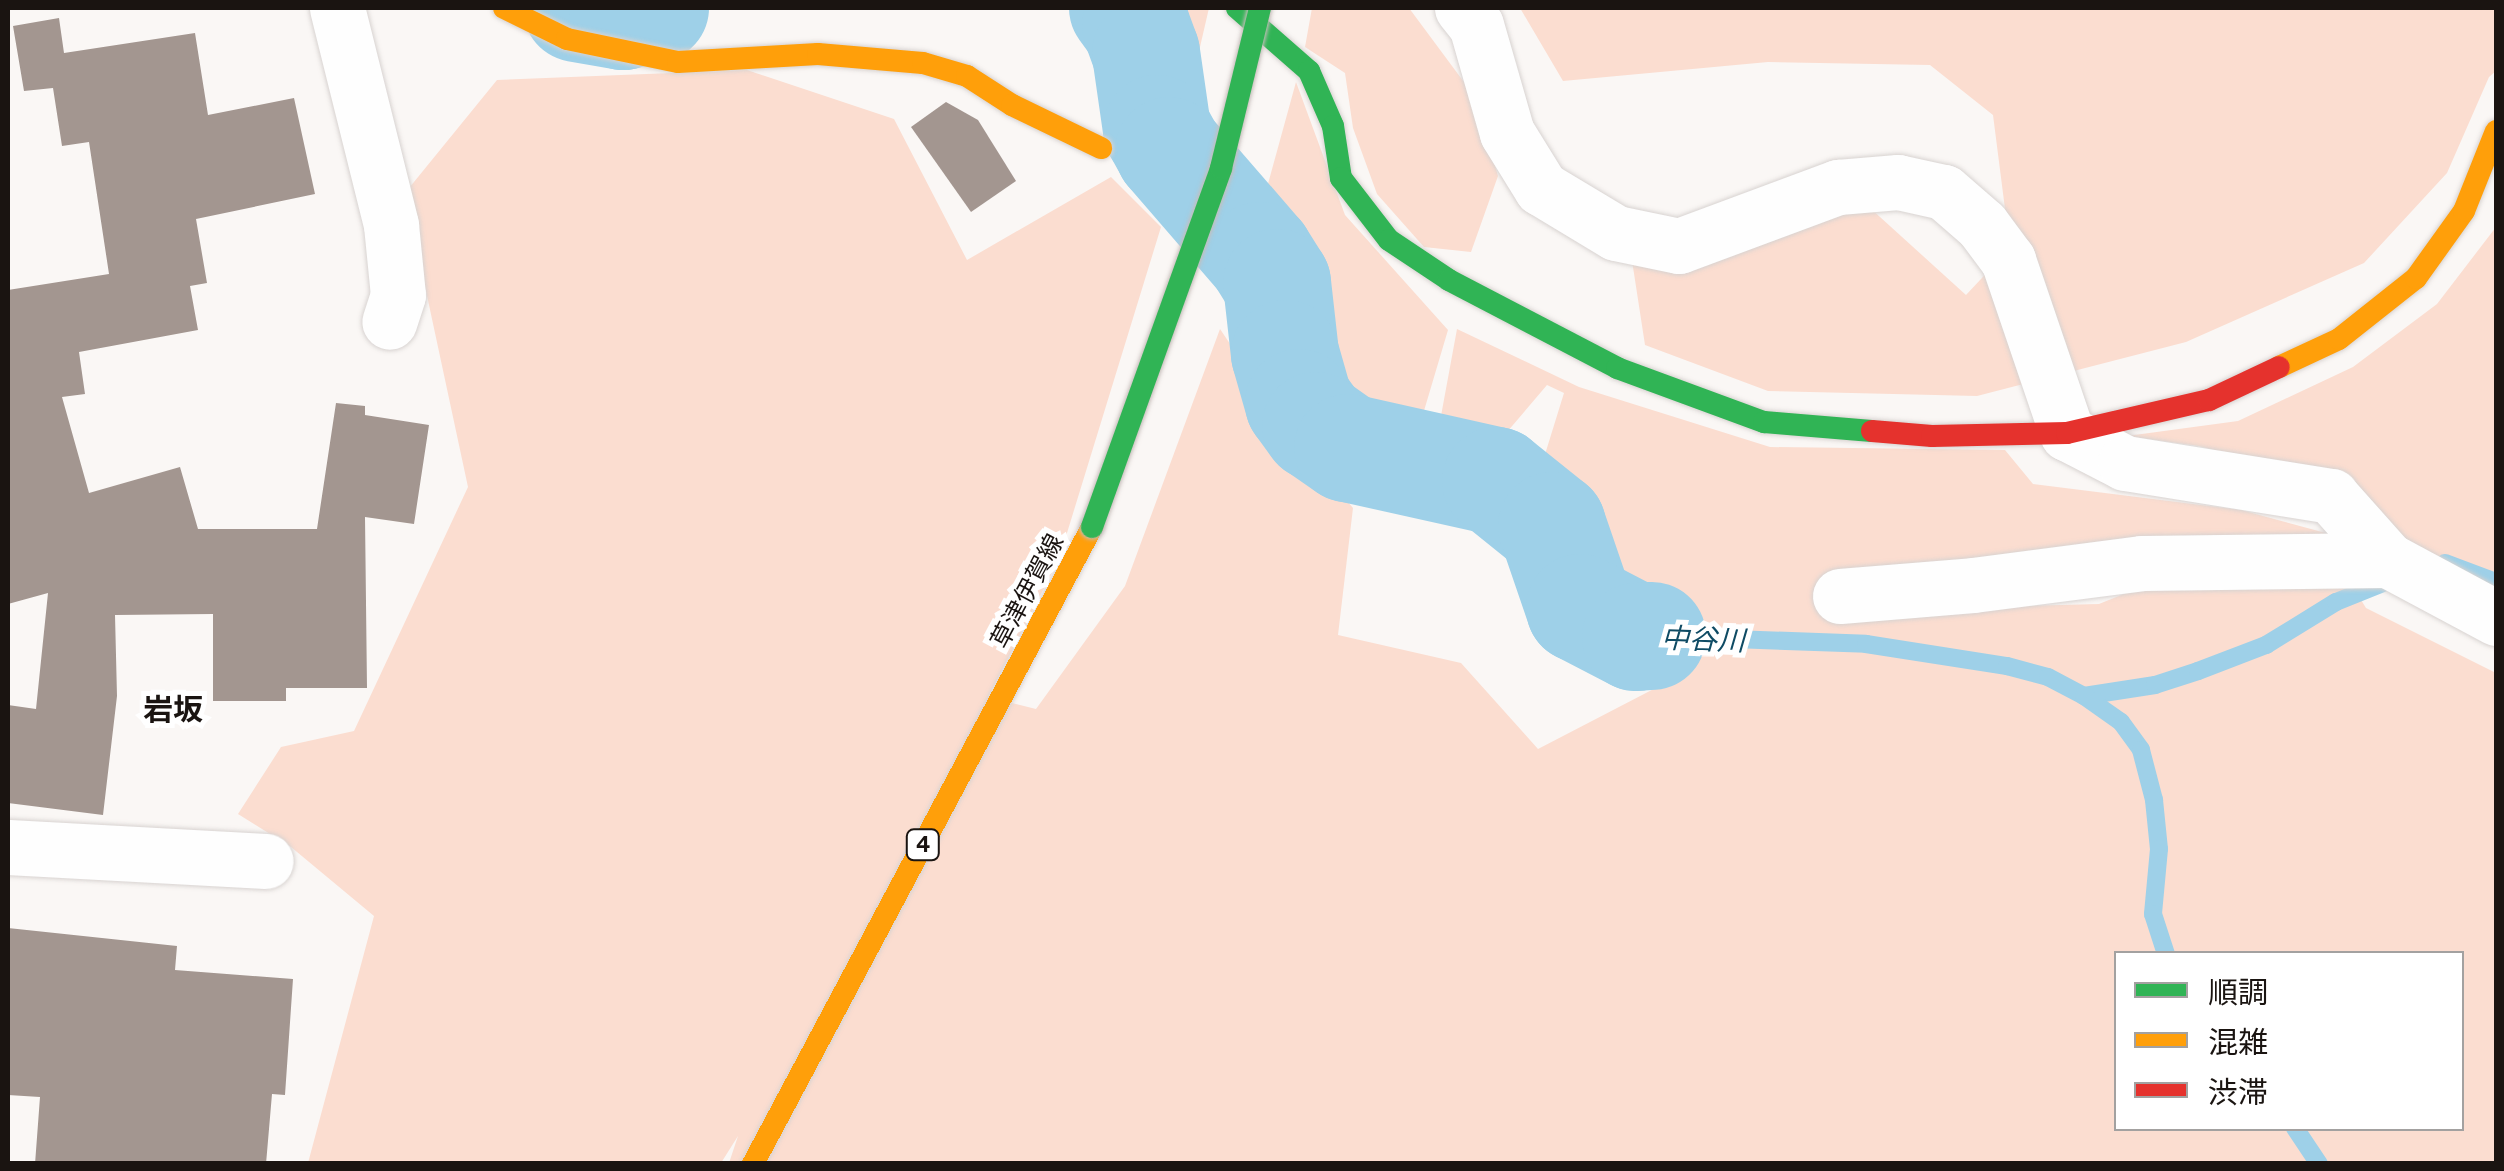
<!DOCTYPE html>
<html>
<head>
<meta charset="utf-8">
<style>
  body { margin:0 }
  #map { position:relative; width:2504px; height:1171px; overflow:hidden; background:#faf7f5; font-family:"Public Sans","Noto Sans JP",sans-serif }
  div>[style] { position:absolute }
  .green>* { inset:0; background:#fbddd0 }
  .stream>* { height:18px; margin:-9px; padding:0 9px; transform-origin:9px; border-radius:9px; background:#9ed0e8 }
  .river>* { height:108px; margin:-54px; padding:0 54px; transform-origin:54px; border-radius:54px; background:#9ed0e8 }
  .building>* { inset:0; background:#a39690 }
  .roads { filter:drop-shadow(0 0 2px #d8d3d1) drop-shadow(0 0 2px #d8d3d1) }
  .street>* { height:55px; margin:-27.5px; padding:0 27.5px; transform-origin:27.5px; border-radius:27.5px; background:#fefefe }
  .fast>* { height:22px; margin:-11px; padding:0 11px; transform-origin:11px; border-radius:11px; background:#30b455 }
  .slow>* { height:22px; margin:-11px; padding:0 11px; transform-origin:11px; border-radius:11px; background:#ff9f0a }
  .jam>* { height:22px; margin:-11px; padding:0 11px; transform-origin:11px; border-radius:11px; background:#e5322d }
  .bridges { filter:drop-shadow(0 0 2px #c6bdba) drop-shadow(0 0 2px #c6bdba) }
  .fast-bridge>* { height:22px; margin:-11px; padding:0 11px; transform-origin:11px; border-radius:11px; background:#30b455 }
  span { translate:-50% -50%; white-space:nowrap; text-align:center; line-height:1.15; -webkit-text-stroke:10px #fff; paint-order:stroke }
  .shield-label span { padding:2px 8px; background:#fff; border:2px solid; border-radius:8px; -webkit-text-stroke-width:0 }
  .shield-label { font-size:22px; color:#1a1411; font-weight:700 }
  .street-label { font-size:25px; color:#1a1411 }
  .water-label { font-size:28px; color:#0f4b64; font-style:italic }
  .quarter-label { font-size:30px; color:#1a1411; font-weight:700 }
  .frame { position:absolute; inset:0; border:10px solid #1a1411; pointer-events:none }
  .legend { position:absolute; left:2114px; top:951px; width:350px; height:180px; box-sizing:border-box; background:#fff; border:2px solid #a3a1a0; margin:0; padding:12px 18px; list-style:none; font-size:30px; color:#1a1411 }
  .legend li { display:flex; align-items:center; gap:20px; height:50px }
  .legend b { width:50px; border:2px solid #a3a1a0 }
</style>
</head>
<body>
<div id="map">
  <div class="green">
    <i style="clip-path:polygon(1090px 8px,1209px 8px,1184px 116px)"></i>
    <i style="clip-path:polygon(1312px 8px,1409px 8px,1475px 97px,1498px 176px,1471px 252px,1424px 247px,1377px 194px,1353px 128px,1345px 73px,1305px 47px)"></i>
    <i style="clip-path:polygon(1520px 8px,2496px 8px,2496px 71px,2489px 77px,2447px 173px,2364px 263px,2186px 342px,1977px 396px,1768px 391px,1645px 345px,1631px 254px,1869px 207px,1966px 295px,2010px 248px,1993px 115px,1930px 65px,1768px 62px,1563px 81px)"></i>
    <i style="clip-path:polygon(evenodd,747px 70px,894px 119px,967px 260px,1111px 177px,1161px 227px,1059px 559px,988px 697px,1036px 709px,1125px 586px,1220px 329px,1288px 430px,1353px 508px,1338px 635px,1461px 663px,1538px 749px,1671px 680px,1578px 596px,1594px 558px,1529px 506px,1564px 393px,1547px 385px,1478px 466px,1436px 443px,1457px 329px,1579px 387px,1770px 447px,2005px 450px,2033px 484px,2241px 510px,2355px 541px,1840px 611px,2099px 604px,2198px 564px,2345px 574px,2366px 608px,2496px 673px,2496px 1163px,729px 1163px,738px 1136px,721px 1163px,308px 1163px,374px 916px,291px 847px,238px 814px,281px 747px,354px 731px,468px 487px,405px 193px,497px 80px,747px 70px,2116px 954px,2462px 954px,2462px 1128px,2116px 1128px,2116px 954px)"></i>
    <i style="clip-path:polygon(1296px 82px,1345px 215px,1448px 330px,1418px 431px,1374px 407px,1305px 350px,1295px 293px,1260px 213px)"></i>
    <i style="clip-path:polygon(2496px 227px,2496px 596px,2444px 575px,2334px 482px,2199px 446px,2127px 436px,2238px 421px,2353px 367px,2437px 304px)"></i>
  </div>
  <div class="stream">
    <i style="left:2445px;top:563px;width:54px;rotate:20.4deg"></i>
    <i style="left:1652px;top:636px;width:214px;rotate:2.1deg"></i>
    <i style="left:1866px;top:644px;width:143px;rotate:8.9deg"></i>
    <i style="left:2007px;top:666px;width:42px;rotate:15deg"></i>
    <i style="left:2048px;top:677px;width:41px;rotate:27.8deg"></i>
    <i style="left:2084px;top:696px;width:72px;rotate:-8.8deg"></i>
    <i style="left:2155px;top:685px;width:45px;rotate:-18deg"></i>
    <i style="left:2198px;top:671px;width:73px;rotate:-20.9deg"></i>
    <i style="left:2266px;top:645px;width:82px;rotate:-31.6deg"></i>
    <i style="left:2336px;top:602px;width:61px;rotate:-22deg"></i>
    <i style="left:2084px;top:696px;width:45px;rotate:35.1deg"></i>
    <i style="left:2121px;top:722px;width:34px;rotate:54deg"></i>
    <i style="left:2141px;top:750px;width:52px;rotate:75.4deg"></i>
    <i style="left:2154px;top:800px;width:49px;rotate:84.2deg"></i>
    <i style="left:2159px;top:849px;width:65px;rotate:95.3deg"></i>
    <i style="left:2153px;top:914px;width:42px;rotate:72deg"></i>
    <i style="left:2295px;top:1128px;width:43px;rotate:56.3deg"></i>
  </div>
  <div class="river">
    <i style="left:577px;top:8px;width:47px;rotate:9.9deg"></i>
    <i style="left:623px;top:16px;width:33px;rotate:-14deg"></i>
    <i style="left:1123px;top:8px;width:22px;rotate:54deg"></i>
    <i style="left:1136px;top:26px;width:29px;rotate:70deg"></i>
    <i style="left:1146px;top:53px;width:77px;rotate:81.8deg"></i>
    <i style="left:1157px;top:129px;width:25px;rotate:61deg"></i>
    <i style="left:1169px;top:151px;width:139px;rotate:49.1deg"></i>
    <i style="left:1260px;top:256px;width:32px;rotate:58deg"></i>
    <i style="left:1277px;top:283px;width:71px;rotate:83.6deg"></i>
    <i style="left:1285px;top:354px;width:51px;rotate:74.1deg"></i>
    <i style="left:1299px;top:403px;width:29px;rotate:54deg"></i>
    <i style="left:1316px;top:426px;width:39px;rotate:35deg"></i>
    <i style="left:1348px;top:448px;width:152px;rotate:12.6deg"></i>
    <i style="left:1496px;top:481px;width:72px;rotate:38.8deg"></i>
    <i style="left:1552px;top:526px;width:87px;rotate:71.1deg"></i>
    <i style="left:1580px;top:608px;width:63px;rotate:27.4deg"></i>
    <i style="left:1636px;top:637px;width:16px;rotate:-4deg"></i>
  </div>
  <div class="building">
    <i style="clip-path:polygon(59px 18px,64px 53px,195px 33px,208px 115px,294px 98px,315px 194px,196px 219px,207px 283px,190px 286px,198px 330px,79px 352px,85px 394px,62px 397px,89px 493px,180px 467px,198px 529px,317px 529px,336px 403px,365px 406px,365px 415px,429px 425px,414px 524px,365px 517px,367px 688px,286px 688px,286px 701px,213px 701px,213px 614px,115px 615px,117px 696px,103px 815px,8px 803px,8px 705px,36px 709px,48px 593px,8px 604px,8px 290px,109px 274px,89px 142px,62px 146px,53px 88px,24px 91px,13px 26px)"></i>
    <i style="clip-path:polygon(946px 102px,978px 120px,1016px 181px,971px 212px,911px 127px)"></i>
    <i style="clip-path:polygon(8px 928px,177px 946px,175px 970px,293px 979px,285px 1095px,272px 1094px,266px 1164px,35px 1164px,40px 1097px,8px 1095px)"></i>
  </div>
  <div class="roads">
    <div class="street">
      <i style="left:337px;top:8px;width:224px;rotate:76deg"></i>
      <i style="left:391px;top:225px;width:70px;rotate:84.3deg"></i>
      <i style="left:398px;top:295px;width:28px;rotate:108deg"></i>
      <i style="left:1462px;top:8px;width:22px;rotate:51deg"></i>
      <i style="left:1476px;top:25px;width:112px;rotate:74deg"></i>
      <i style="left:1507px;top:133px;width:65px;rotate:58.3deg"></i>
      <i style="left:1541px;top:188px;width:87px;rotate:31deg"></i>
      <i style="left:1616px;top:233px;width:64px;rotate:11.7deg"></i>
      <i style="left:1679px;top:246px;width:170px;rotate:-20.4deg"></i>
      <i style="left:1838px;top:187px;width:60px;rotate:-4.8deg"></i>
      <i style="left:1898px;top:182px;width:47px;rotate:12.3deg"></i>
      <i style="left:1944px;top:192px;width:50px;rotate:41deg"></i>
      <i style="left:1982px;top:225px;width:44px;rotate:53.4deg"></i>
      <i style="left:2008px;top:260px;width:183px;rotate:71.2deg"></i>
      <i style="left:2067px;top:433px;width:65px;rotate:27.3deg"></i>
      <i style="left:2125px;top:463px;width:209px;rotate:9.1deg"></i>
      <i style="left:2331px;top:496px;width:86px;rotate:48.3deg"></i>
      <i style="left:2388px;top:560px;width:123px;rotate:28.2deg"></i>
      <i style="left:1840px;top:596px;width:133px;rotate:-4.7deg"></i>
      <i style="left:1973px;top:585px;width:170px;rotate:-7.4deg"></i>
      <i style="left:2142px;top:563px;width:246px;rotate:-0.7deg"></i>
      <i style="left:8px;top:847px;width:258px;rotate:3.1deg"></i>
    </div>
    <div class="fast">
      <i style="left:1237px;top:8px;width:96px;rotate:41.2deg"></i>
      <i style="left:1309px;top:71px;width:60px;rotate:66.4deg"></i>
      <i style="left:1333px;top:126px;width:53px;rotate:81.3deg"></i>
      <i style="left:1341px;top:178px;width:78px;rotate:52.3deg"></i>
      <i style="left:1389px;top:240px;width:72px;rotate:33.7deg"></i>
      <i style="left:1449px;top:280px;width:190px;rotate:27.6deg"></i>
      <i style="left:1617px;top:368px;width:157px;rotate:20.2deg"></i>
      <i style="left:1764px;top:422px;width:108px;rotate:4.8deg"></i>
    </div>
    <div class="slow">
      <i style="left:504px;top:8px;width:70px;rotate:26.2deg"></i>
      <i style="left:567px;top:39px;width:113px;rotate:11.7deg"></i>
      <i style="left:678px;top:62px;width:140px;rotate:-3.3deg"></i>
      <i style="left:818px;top:54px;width:105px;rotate:4.9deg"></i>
      <i style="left:923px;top:63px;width:46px;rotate:16.5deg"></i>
      <i style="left:967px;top:76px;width:54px;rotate:32.8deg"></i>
      <i style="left:1012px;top:105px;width:99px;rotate:25.8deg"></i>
      <i style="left:2279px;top:367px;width:66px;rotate:-25deg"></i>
      <i style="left:2339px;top:339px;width:98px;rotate:-38.4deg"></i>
      <i style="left:2416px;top:278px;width:82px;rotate:-54.4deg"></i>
      <i style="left:2464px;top:211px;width:86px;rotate:-68.2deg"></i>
      <i style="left:753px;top:1164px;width:722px;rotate:-61.98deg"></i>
    </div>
    <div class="jam">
      <i style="left:1872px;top:431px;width:60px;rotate:4.8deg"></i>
      <i style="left:1932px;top:436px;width:135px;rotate:-1.3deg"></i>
      <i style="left:2067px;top:433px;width:146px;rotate:-13.1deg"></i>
      <i style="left:2209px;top:400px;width:77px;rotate:-25.2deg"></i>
    </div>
  </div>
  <div class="bridges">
    <div class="fast-bridge">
      <i style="left:1092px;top:527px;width:381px;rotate:-70.2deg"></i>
      <i style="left:1221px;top:168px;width:165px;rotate:-76.3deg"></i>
    </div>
  </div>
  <div class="shield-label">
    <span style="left:923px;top:845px">4</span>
  </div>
  <div class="street-label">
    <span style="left:1027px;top:591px;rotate:-62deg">草津伊賀線</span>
  </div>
  <div class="water-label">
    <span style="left:1703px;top:639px;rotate:2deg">中谷川</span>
  </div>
  <div class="quarter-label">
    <span style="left:173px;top:709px">岩坂</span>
  </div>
  <div class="frame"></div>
  <ul class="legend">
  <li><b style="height:12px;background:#30b455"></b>順調</li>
  <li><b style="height:12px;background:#ff9f0a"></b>混雑</li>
  <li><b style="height:12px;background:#e5322d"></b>渋滞</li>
  </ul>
</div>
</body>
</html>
